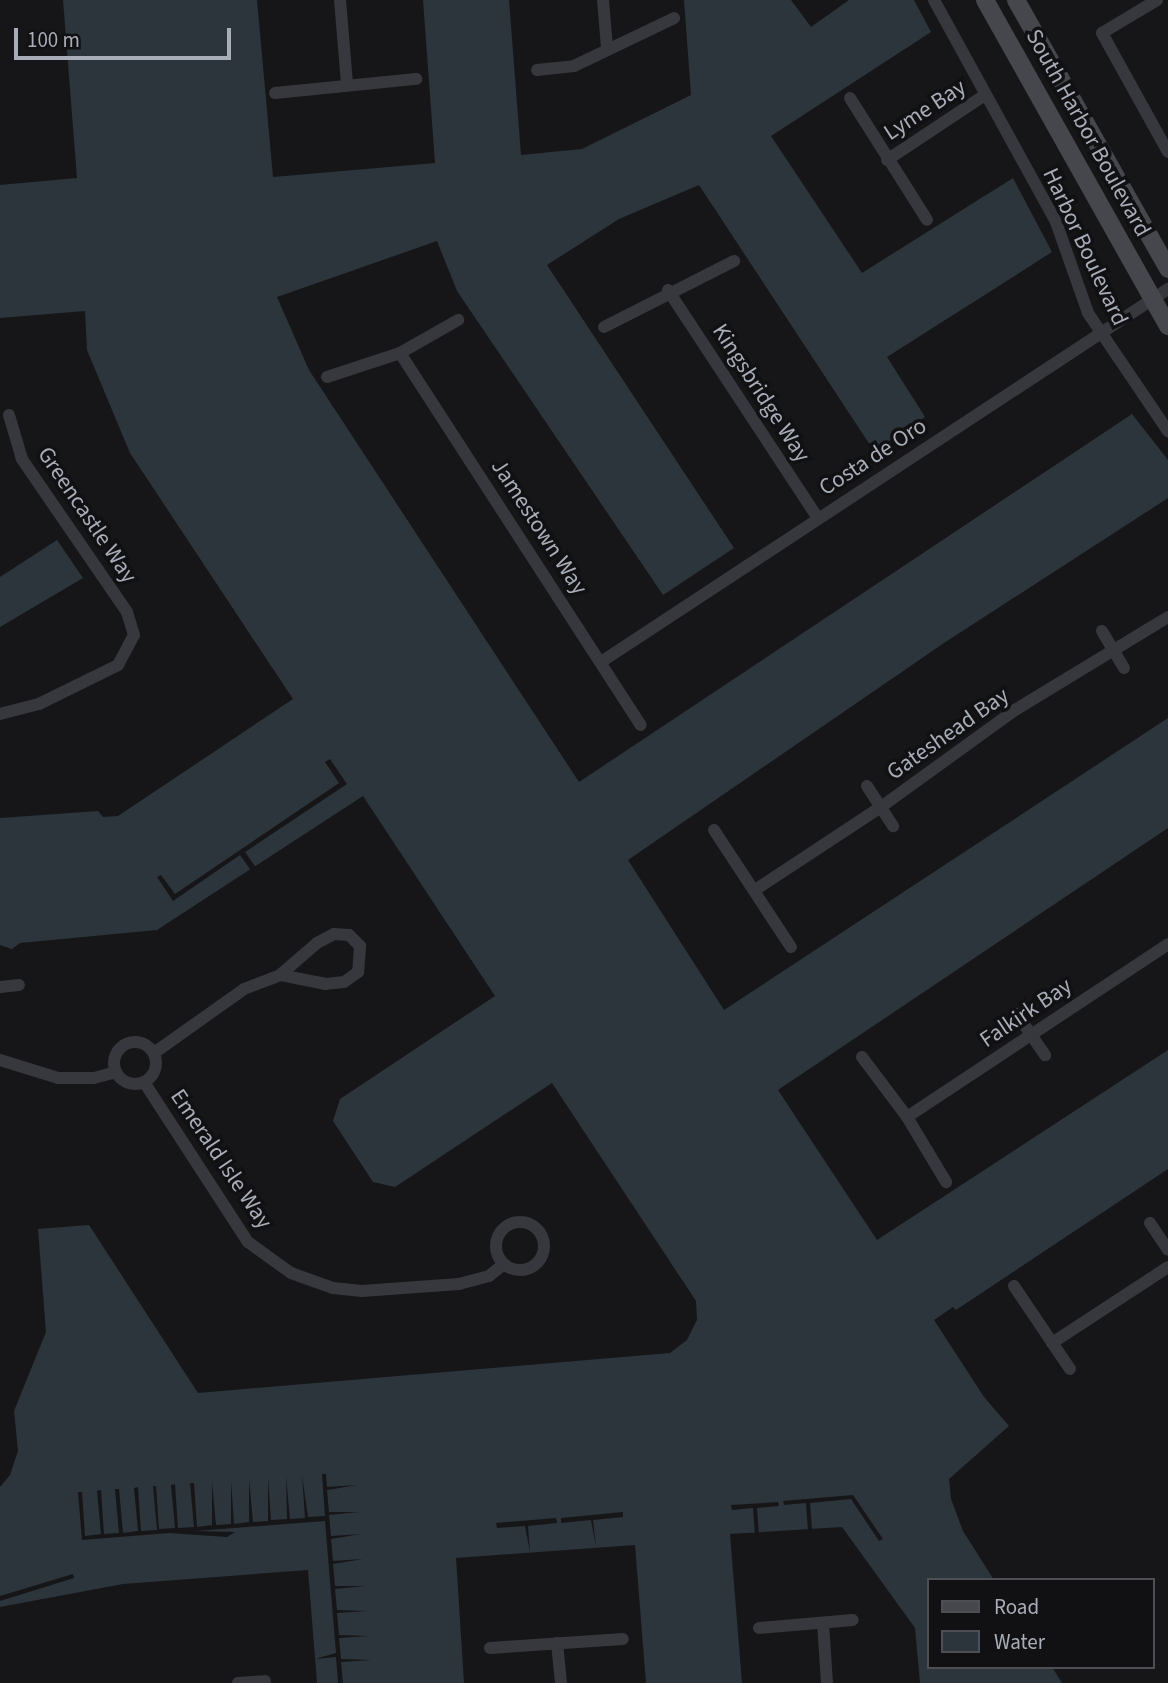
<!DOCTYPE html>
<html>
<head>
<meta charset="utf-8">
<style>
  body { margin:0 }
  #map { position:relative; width:1168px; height:1683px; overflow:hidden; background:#161618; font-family:"Source Sans 3",sans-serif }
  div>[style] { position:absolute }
  .water>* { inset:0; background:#2c353c }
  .pier>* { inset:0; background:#161618 }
  .minor>* { height:12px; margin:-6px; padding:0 6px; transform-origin:6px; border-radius:6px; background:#37383d }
  .minor>.ring { margin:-6px; padding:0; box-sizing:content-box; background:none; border:12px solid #37383d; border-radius:50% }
  .secondary>* { height:18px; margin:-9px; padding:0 9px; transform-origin:9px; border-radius:9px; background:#45474d }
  span { translate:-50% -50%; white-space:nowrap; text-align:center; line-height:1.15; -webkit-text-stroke:7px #111113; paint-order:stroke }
  .street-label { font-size:23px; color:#a8adb8 }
  .legend { position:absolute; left:927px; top:1578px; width:228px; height:91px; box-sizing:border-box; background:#111113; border:2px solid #4d4f55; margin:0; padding:9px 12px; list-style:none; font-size:21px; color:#a8adb8 }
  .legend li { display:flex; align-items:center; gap:14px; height:35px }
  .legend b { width:35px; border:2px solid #4d4f55 }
  .scale { position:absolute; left:14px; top:28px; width:217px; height:32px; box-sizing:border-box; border:4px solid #a8adb8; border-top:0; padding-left:9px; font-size:21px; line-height:24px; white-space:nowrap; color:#a8adb8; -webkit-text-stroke:5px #111113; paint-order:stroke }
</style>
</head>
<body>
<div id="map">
  <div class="water">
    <i style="clip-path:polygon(63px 0,257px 0,273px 177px,435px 163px,423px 0,509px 0,521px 155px,582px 149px,691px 95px,684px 0,791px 0,811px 27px,849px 0,914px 0,931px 32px,771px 136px,862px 273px,1013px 178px,1052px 252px,887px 357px,925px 417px,874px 451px,699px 185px,619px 219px,547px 265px,734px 548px,663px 595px,457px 291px,437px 241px,277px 297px,309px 370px,579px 782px,1132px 414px,1168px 460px,1168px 498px,944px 643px,628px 860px,724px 1010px,1168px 718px,1168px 828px,778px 1090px,877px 1240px,1168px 1050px,1168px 1169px,956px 1310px,953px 1307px,934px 1320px,984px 1397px,1009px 1426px,949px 1479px,951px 1499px,963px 1531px,994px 1580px,928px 1580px,928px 1667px,1052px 1667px,1062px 1683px,920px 1683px,915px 1628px,842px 1527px,730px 1534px,742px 1683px,646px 1683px,635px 1545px,456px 1558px,464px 1683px,317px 1683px,308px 1570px,123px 1584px,0 1607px,0 1487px,10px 1475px,18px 1451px,14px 1411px,46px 1332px,38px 1229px,89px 1225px,198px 1393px,670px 1353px,687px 1340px,697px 1320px,696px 1301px,552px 1083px,395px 1187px,373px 1182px,333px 1121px,340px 1099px,495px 996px,363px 796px,157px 930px,20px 943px,12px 949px,0 945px,0 818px,98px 811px,103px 817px,118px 816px,293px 699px,130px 453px,87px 350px,85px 311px,0 318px,0 185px,77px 178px)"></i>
    <i style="clip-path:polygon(57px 540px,83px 578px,0 627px,0 577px)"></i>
  </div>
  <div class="pier">
    <i style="clip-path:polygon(330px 759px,347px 784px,245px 852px,257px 869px,252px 872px,240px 855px,173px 901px,157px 877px,161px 875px,175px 894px,339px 783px,325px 762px)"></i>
    <i style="clip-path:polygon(322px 1474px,326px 1474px,327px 1487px,357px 1485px,327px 1490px,329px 1512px,359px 1512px,329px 1515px,331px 1536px,361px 1534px,331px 1539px,333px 1561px,363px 1559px,333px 1564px,335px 1586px,365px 1586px,335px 1589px,337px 1610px,367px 1611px,337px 1613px,339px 1635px,369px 1636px,339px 1638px,341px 1659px,371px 1660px,341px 1662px,343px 1683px,338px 1683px,336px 1657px,315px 1659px,336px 1653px,325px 1521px,196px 1531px,235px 1532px,227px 1537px,169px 1533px,82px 1540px,78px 1492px,82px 1492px,85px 1536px,101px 1534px,97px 1491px,101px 1490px,104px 1534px,119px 1533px,115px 1489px,119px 1489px,123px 1533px,138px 1531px,134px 1488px,138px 1487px,141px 1531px,157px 1530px,153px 1486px,156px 1486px,159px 1529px,175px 1528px,171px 1485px,175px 1484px,178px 1528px,194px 1527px,190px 1483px,194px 1483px,197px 1527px,212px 1525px,212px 1482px,216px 1525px,231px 1524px,231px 1480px,234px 1524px,249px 1522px,249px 1479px,253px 1522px,268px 1521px,268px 1477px,271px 1520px,287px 1519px,286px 1476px,290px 1519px,305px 1518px,302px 1475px,308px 1517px,325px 1516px)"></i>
    <i style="clip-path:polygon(853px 1495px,883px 1539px,879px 1541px,851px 1499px,810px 1503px,812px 1530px,808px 1531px,806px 1503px,784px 1505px,783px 1501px)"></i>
    <i style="clip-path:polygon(778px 1502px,779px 1506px,757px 1508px,759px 1534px,755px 1535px,753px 1508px,732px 1510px,731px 1505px)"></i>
    <i style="clip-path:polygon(623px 1512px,623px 1517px,593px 1520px,596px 1547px,591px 1520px,561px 1523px,561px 1518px)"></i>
    <i style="clip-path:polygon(556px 1518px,557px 1523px,528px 1526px,530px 1552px,525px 1526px,497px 1528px,496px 1523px)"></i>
    <i style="clip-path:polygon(73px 1574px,74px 1578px,0 1601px,0 1596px)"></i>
  </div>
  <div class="minor">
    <i style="left:340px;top:0;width:83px;rotate:85.2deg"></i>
    <i style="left:603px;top:0;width:48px;rotate:85.2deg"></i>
    <i style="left:934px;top:0;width:253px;rotate:61.2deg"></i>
    <i style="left:1056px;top:222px;width:96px;rotate:70.6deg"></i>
    <i style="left:1088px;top:313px;width:143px;rotate:55.9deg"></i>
    <i style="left:1157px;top:0;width:64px;rotate:149deg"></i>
    <i style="left:1102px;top:33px;width:136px;rotate:61deg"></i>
    <i style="left:537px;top:70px;width:37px;rotate:-6deg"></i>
    <i style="left:574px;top:66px;width:111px;rotate:-25.6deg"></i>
    <i style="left:275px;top:93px;width:142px;rotate:-5.7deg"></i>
    <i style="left:850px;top:98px;width:144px;rotate:57.7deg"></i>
    <i style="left:887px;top:160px;width:118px;rotate:-33.6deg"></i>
    <i style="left:668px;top:290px;width:273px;rotate:56.7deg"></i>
    <i style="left:604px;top:327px;width:146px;rotate:-26.9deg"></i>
    <i style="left:400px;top:353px;width:443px;rotate:57.1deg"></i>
    <i style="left:327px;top:377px;width:77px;rotate:-18.2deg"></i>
    <i style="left:400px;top:353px;width:67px;rotate:-29.6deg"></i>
    <i style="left:1102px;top:631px;width:43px;rotate:59.3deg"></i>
    <i style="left:601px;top:662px;width:679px;rotate:-33.34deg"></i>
    <i style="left:0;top:714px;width:40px;rotate:-14.4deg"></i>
    <i style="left:39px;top:704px;width:88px;rotate:-26.3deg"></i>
    <i style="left:118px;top:665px;width:34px;rotate:-62deg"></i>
    <i style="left:134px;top:635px;width:24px;rotate:-107deg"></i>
    <i style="left:127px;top:612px;width:186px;rotate:-124.5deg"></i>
    <i style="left:22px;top:459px;width:46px;rotate:-106.5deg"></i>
    <i style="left:867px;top:786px;width:48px;rotate:57deg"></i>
    <i style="left:714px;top:830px;width:140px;rotate:56.7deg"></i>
    <i style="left:755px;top:890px;width:151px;rotate:-33.4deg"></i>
    <i style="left:881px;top:807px;width:165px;rotate:-35.9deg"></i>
    <i style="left:1015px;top:710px;width:179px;rotate:-31.3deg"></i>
    <i style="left:0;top:987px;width:19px;rotate:-6deg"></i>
    <i style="left:1017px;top:1014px;width:50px;rotate:55.7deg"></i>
    <i class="ring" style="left:114px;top:1042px;width:30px;height:30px"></i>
    <i style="left:154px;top:1053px;width:110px;rotate:-35.4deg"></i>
    <i style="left:244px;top:989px;width:39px;rotate:-21deg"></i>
    <i style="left:280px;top:975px;width:49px;rotate:-40.9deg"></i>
    <i style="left:317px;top:943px;width:19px;rotate:-28deg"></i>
    <i style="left:334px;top:934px;width:15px;rotate:4deg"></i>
    <i style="left:349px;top:935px;width:16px;rotate:45deg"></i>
    <i style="left:360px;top:946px;width:26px;rotate:94deg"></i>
    <i style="left:358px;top:972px;width:17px;rotate:144deg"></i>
    <i style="left:344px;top:982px;width:18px;rotate:174deg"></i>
    <i style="left:326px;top:984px;width:47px;rotate:-168.9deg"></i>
    <i style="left:862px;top:1057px;width:75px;rotate:53.1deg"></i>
    <i style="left:907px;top:1117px;width:76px;rotate:59deg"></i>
    <i style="left:0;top:1060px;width:61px;rotate:17.2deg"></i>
    <i style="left:58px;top:1078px;width:36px"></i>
    <i style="left:94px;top:1078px;width:23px;rotate:-15deg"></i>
    <i style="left:144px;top:1082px;width:191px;rotate:57deg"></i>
    <i style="left:248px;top:1242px;width:53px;rotate:35.8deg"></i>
    <i style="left:291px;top:1273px;width:45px;rotate:19.7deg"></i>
    <i style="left:333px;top:1288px;width:29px;rotate:6deg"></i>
    <i style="left:362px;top:1291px;width:97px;rotate:-4.1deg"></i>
    <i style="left:459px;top:1284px;width:31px;rotate:-15deg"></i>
    <i style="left:489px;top:1276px;width:19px;rotate:-39deg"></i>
    <i style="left:907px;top:1117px;width:313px;rotate:-33.5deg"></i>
    <i class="ring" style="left:496px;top:1222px;width:36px;height:36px"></i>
    <i style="left:1150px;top:1223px;width:32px;rotate:56deg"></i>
    <i style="left:1014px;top:1286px;width:100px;rotate:56deg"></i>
    <i style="left:1052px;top:1343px;width:139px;rotate:-33.2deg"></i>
    <i style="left:823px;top:1623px;width:60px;rotate:86.2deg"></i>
    <i style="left:759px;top:1628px;width:94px;rotate:-4.9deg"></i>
    <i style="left:557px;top:1643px;width:40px;rotate:84.3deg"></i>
    <i style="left:490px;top:1648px;width:133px;rotate:-3.9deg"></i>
    <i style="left:238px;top:1683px;width:27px;rotate:-4deg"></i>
  </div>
  <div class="secondary">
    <i style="left:985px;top:0;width:374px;rotate:60.7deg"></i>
    <i style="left:1016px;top:0;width:309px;rotate:60.5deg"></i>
  </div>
  <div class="street-label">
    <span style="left:925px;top:110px;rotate:-33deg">Lyme Bay</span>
    <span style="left:1088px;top:133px;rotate:61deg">South Harbor Boulevard</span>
    <span style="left:1085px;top:247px;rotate:65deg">Harbor Boulevard</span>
    <span style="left:761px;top:393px;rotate:57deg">Kingsbridge Way</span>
    <span style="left:873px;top:457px;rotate:-33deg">Costa de Oro</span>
    <span style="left:87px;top:515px;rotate:56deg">Greencastle Way</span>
    <span style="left:539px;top:527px;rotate:57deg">Jamestown Way</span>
    <span style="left:948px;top:734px;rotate:-35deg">Gateshead Bay</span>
    <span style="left:1026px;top:1013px;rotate:-34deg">Falkirk Bay</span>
    <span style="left:221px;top:1159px;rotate:56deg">Emerald Isle Way</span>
  </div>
  <ul class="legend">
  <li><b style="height:9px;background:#45474d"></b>Road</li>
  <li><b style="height:19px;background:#2c353c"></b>Water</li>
  </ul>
  <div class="scale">100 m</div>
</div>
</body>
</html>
